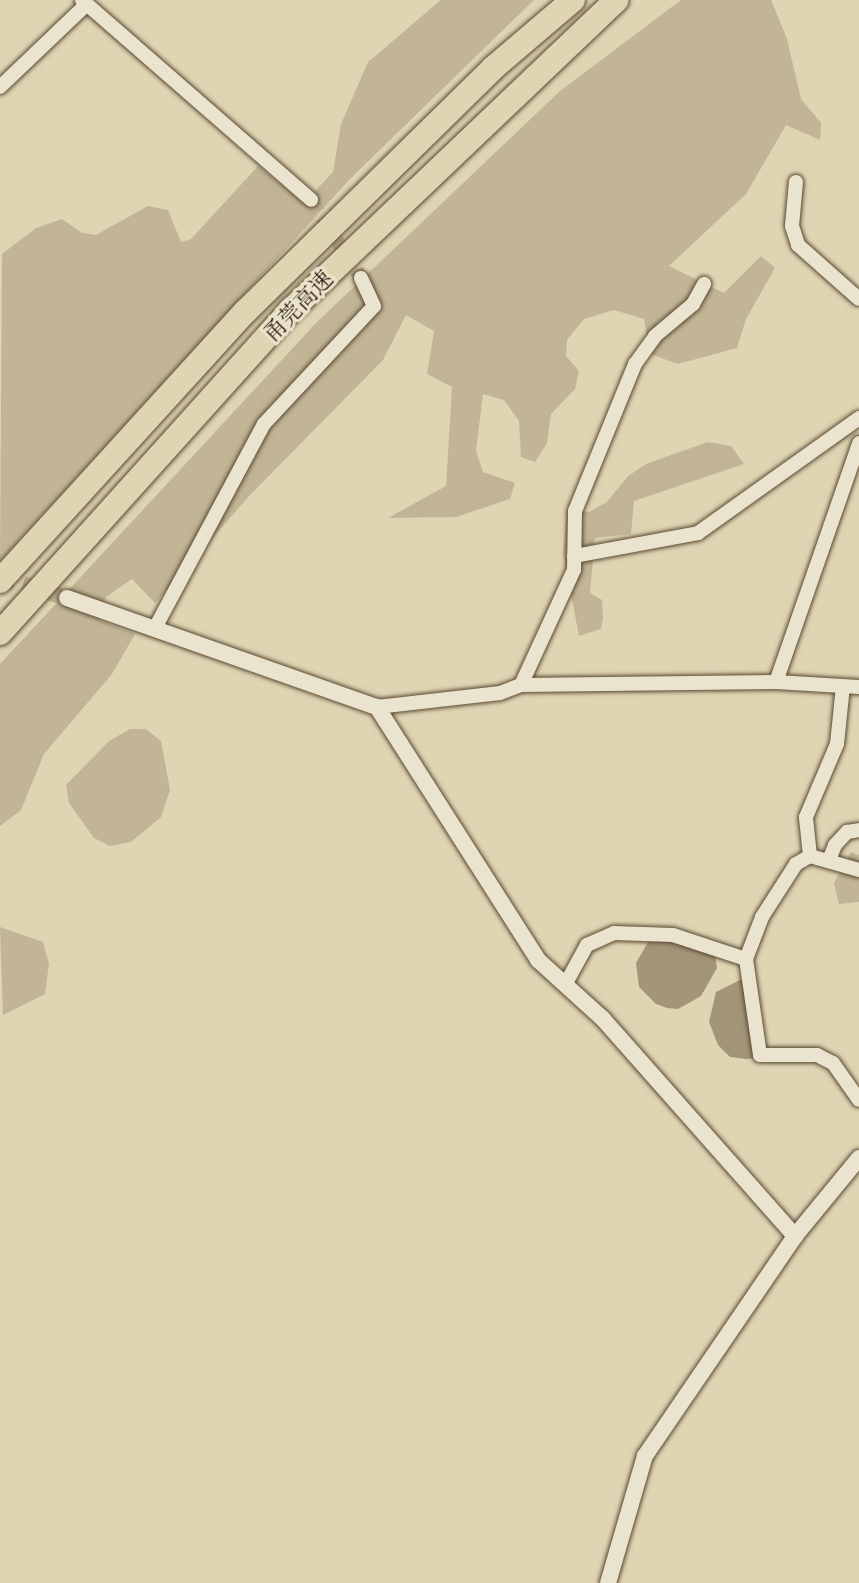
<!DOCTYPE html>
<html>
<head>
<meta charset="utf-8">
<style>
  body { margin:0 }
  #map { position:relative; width:859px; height:1583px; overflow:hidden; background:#dfd5b3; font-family:"IM FELL Great Primer","Noto Serif SC",serif }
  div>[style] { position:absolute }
  .green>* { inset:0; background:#c1b596 }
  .water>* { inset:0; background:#a39578 }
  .minor-tunnel>* { height:14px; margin-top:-7px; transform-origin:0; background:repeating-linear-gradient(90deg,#bcaf90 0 14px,transparent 0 21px) }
  .tertiary-tunnel>* { height:16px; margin-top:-8px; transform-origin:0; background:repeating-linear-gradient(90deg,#bcaf90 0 16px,transparent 0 24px) }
  .roads { filter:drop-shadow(0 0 2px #5a4831) drop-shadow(0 0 2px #5a4831) }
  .minor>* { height:14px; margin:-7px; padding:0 7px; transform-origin:7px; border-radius:7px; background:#eae4ce }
  .tertiary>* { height:16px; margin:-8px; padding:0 8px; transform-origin:8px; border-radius:8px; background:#eae4ce }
  .motorway>* { height:24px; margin:-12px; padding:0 12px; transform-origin:12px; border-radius:12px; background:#dfd5b3 }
  span { translate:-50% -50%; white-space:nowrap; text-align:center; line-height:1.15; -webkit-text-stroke:6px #eae4ce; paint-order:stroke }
  .street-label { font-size:22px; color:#2e1906 }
</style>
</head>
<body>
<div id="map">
  <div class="green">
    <i style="clip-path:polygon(441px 0,534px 0,351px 178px,0 561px,2px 254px,36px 228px,62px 219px,82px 233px,96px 235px,148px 206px,168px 210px,181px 242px,191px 239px,258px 166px,304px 203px,333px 172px,341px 124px,368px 62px)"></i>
    <i style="clip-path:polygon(681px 0,771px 0,787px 39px,801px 99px,821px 123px,820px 140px,786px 125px,746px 194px,669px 266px,724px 293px,761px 256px,775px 268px,746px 319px,737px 348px,678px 364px,650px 354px,644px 319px,614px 310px,584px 319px,567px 340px,566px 356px,579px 371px,575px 389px,551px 414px,547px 443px,535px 462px,521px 457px,519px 421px,504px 400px,483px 394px,476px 451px,483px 472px,515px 483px,510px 499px,456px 517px,388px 518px,446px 486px,452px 387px,427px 374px,434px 331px,406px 315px,383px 360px,251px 494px,155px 603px,132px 579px,106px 597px,99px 620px,135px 634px,112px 674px,44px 754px,21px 810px,0 826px,0 664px,317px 322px,560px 91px)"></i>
    <i style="clip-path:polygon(708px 442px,731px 446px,744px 464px,634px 501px,631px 534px,595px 538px,590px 593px,602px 600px,603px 617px,601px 629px,579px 636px,563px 553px,567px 509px,589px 512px,607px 502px,628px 476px,646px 464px)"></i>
    <i style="clip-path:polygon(130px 729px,146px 729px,161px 741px,170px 790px,161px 817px,131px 842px,110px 846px,94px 838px,69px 803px,66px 785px,109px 741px)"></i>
    <i style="clip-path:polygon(851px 852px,859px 855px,859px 902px,839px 904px,834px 883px)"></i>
    <i style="clip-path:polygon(0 927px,43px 942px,49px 964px,45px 994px,3px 1015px)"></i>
  </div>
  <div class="water">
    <i style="clip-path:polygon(651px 937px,715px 954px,717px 968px,701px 996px,678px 1009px,667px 1008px,656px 1004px,639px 987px,636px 963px)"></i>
    <i style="clip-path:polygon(748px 976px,757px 1058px,746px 1059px,730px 1057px,718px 1045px,709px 1022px,716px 992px)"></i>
  </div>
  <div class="minor-tunnel">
    <i style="left:311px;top:200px;width:93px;rotate:57.3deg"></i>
  </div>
  <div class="tertiary-tunnel">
    <i style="left:0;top:577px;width:70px;rotate:17.4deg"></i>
  </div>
  <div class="roads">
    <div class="minor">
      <i style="left:82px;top:0;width:304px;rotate:41.1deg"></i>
      <i style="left:0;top:87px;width:120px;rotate:-43.7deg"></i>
      <i style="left:796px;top:182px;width:44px;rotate:95.2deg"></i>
      <i style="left:792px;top:226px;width:20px;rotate:72deg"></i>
      <i style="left:798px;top:245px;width:81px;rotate:41.5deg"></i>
      <i style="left:574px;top:556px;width:126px;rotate:-10.5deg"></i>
      <i style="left:698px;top:533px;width:198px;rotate:-35.5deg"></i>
      <i style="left:155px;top:628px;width:231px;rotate:-61.9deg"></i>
      <i style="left:264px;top:424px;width:161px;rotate:-47deg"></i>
      <i style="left:374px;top:306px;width:31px;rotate:-115deg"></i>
      <i style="left:776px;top:682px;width:253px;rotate:-70.8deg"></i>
      <i style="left:521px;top:685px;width:255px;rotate:-0.7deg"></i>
      <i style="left:776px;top:682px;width:83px;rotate:3.4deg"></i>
      <i style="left:377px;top:707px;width:124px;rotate:-6.5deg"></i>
      <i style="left:500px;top:693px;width:22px;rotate:-21deg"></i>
      <i style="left:521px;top:685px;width:127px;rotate:-65.3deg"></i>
      <i style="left:574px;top:570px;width:59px;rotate:-89deg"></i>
      <i style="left:575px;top:511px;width:159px;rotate:-67.8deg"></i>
      <i style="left:635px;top:364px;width:34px;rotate:-54deg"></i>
      <i style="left:655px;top:336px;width:50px;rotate:-40.1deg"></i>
      <i style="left:693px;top:304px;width:23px;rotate:-61deg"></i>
      <i style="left:810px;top:856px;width:39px;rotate:-96deg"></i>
      <i style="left:806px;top:817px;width:79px;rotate:-67deg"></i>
      <i style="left:837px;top:744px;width:58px;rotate:-84.1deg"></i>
      <i style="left:829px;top:860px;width:16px;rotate:-68deg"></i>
      <i style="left:835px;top:845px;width:18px;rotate:-47deg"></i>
      <i style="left:847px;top:832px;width:12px;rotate:-9deg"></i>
      <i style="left:746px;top:959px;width:45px;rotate:-69.1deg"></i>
      <i style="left:762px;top:917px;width:63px;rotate:-57.3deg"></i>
      <i style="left:796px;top:864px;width:16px;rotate:-30deg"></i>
      <i style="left:810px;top:856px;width:51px;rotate:15.9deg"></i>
      <i style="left:565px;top:985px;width:46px;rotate:-61.2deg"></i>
      <i style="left:587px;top:945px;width:30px;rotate:-24deg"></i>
      <i style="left:614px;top:933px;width:59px;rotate:1.9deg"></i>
      <i style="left:673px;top:935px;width:77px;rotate:18.2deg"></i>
      <i style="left:746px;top:959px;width:97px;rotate:81.7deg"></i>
      <i style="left:760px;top:1055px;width:57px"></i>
      <i style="left:817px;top:1055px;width:18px;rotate:27deg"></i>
      <i style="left:833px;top:1063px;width:45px;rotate:54.9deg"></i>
    </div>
    <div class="tertiary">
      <i style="left:67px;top:598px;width:329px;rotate:19.4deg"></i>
      <i style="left:377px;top:707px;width:300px;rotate:57.5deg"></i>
      <i style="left:538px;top:960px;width:88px;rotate:42.2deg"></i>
      <i style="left:603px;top:1019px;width:290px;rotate:48.5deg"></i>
      <i style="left:608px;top:1583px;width:132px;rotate:-73.8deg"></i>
      <i style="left:645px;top:1456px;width:266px;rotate:-55.7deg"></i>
      <i style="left:795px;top:1236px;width:101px;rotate:-50.6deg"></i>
    </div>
    <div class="motorway">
      <i style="left:0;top:581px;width:365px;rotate:-47.7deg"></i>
      <i style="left:246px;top:311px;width:346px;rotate:-44.5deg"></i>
      <i style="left:493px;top:68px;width:105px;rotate:-40.4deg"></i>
      <i style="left:0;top:633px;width:436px;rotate:-48deg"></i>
      <i style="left:292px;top:309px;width:448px;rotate:-43.6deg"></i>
    </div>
  </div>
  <div class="street-label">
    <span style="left:298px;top:306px;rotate:-46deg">甬莞高速</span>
  </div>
</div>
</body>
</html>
